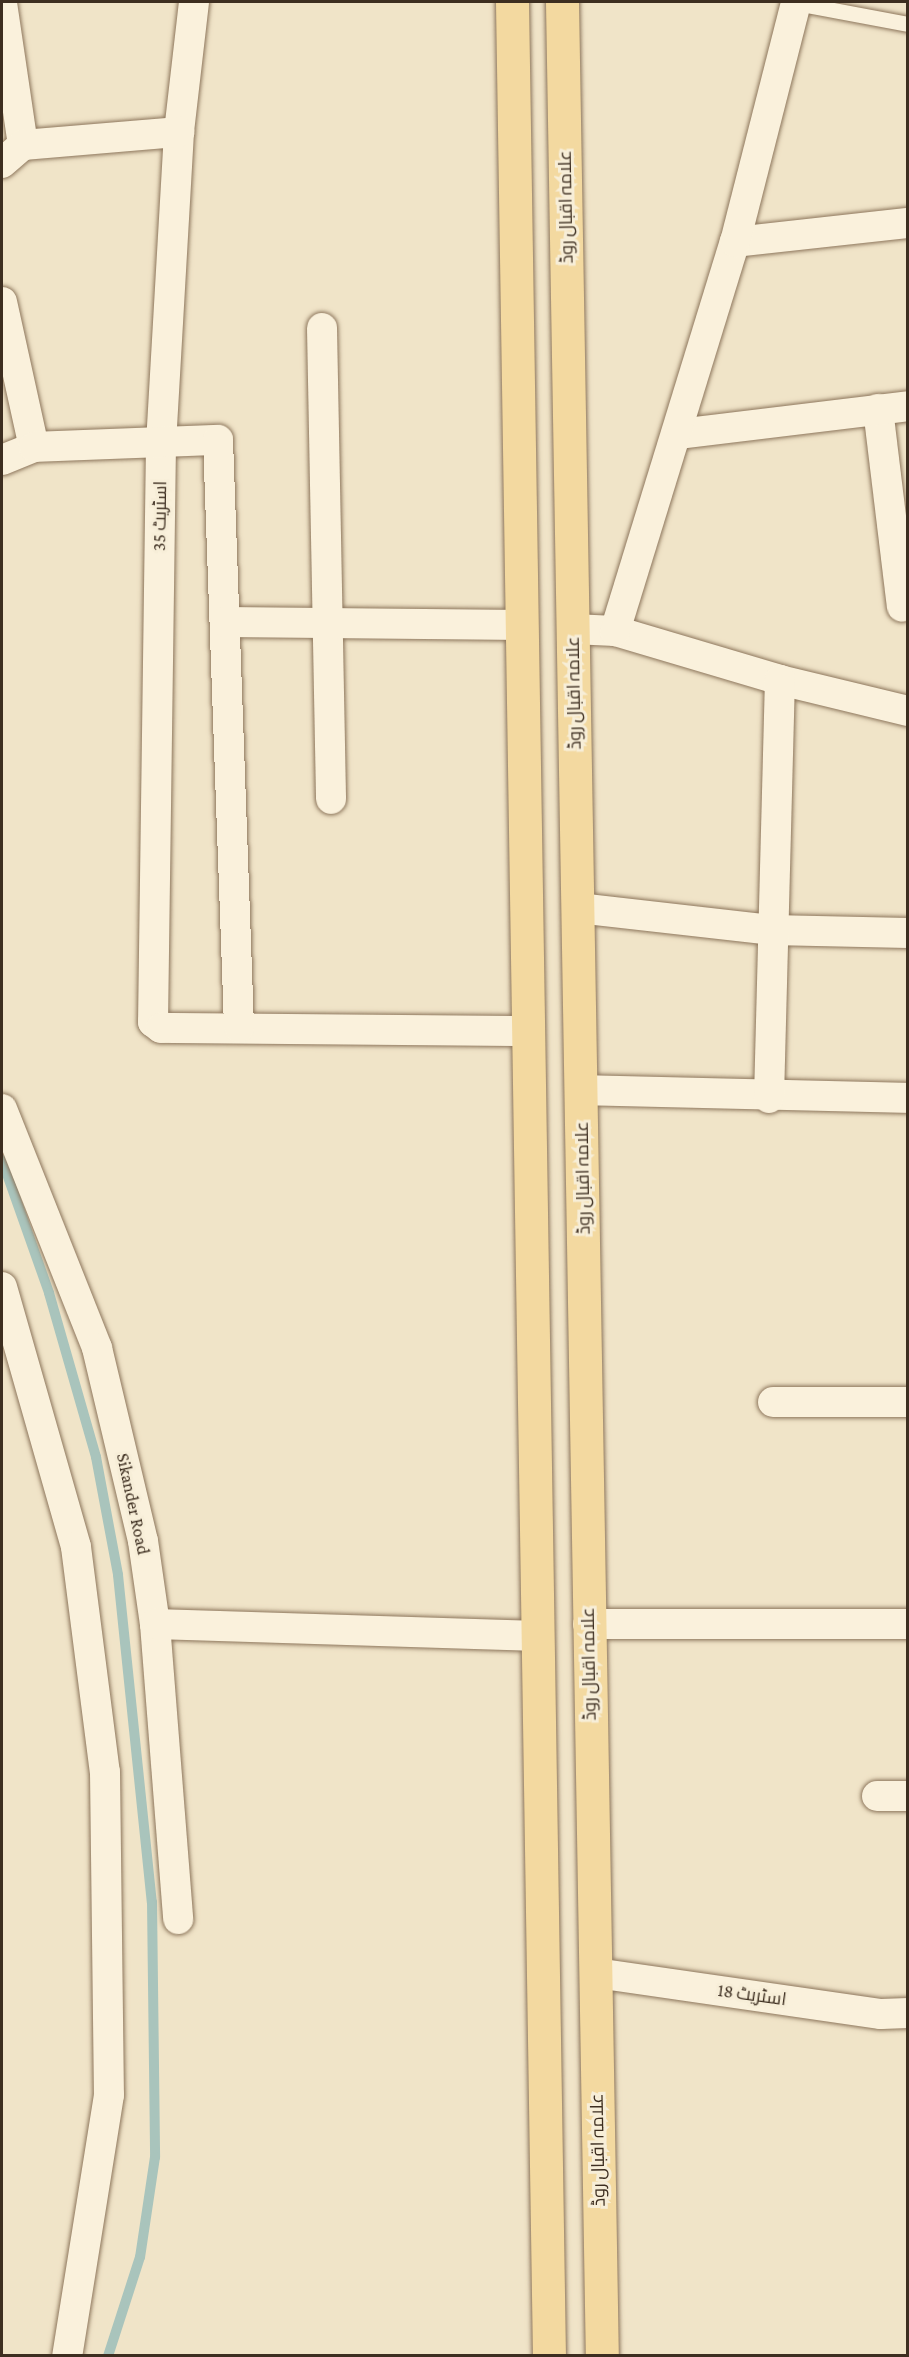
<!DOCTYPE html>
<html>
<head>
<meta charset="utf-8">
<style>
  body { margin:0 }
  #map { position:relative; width:909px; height:2357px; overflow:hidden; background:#f0e4c8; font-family:"Crimson Pro",Cairo,serif }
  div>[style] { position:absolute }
  .stream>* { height:10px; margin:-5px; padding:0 5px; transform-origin:5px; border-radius:5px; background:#a9c4bc }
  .roads { filter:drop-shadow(0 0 2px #8d765c) drop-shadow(0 0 2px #8d765c) }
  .lane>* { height:15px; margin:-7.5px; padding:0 7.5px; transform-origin:7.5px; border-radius:7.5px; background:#faf1dc }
  .street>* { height:30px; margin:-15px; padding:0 15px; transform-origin:15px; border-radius:15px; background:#faf1dc }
  .primary>* { height:33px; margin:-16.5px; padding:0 16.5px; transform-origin:16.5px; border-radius:16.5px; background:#f3d9a0 }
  span { translate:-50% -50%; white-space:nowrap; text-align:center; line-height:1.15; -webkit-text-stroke:6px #f7eed8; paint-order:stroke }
  .street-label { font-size:18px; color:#3d2e20 }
  .frame { position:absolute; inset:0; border:3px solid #3d2e20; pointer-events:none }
</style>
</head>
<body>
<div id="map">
  <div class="stream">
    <i style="left:2px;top:1160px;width:141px;rotate:70.5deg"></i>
    <i style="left:49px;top:1293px;width:171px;rotate:74deg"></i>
    <i style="left:96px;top:1457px;width:120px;rotate:79.4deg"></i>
    <i style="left:118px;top:1575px;width:329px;rotate:84.1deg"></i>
    <i style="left:152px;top:1902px;width:255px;rotate:89.3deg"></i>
    <i style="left:155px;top:2157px;width:101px;rotate:98.5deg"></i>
    <i style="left:140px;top:2257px;width:104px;rotate:107.9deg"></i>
  </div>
  <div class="roads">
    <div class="lane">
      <i style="left:796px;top:3px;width:114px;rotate:10.6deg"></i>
    </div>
    <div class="street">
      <i style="left:194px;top:2px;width:131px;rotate:96.6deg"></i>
      <i style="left:179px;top:132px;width:313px;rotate:93.3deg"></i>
      <i style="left:161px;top:444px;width:578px;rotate:90.79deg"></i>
      <i style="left:153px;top:1022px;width:10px;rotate:37deg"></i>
      <i style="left:161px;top:1028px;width:368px;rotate:0.5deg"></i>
      <i style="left:2px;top:3px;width:144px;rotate:81.6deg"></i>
      <i style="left:23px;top:145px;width:157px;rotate:-4.8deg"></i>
      <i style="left:2px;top:163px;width:28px;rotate:-41deg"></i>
      <i style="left:735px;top:242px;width:174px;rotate:-6.3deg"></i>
      <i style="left:2px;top:302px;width:148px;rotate:77.6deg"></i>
      <i style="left:322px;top:328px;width:471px;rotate:88.9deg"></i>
      <i style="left:878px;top:409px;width:199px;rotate:83.1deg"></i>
      <i style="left:678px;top:434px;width:232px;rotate:-6.9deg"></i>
      <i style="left:2px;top:460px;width:35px;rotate:-22deg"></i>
      <i style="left:34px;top:447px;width:184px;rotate:-2.2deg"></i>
      <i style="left:218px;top:440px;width:588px;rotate:87.95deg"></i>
      <i style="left:225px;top:622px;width:298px;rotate:0.6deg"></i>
      <i style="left:573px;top:629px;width:42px;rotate:2.7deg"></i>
      <i style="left:615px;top:631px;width:172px;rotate:16.5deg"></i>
      <i style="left:780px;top:680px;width:132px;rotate:13.6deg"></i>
      <i style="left:615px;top:631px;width:407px;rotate:-72.9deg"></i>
      <i style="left:735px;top:242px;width:248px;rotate:-75.7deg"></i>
      <i style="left:578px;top:908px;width:194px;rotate:6.5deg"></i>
      <i style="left:771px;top:930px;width:137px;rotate:1.3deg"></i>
      <i style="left:582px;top:1090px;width:326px;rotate:1.4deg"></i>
      <i style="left:769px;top:1098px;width:418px;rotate:-88.5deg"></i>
      <i style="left:2px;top:1109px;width:257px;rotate:68.3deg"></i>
      <i style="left:97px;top:1348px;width:198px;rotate:76.6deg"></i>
      <i style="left:143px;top:1541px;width:84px;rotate:81.8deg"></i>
      <i style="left:155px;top:1624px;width:296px;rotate:85.5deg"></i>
      <i style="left:2px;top:1287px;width:270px;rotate:74.1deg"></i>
      <i style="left:76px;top:1547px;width:227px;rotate:82.7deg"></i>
      <i style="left:105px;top:1772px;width:323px;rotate:89.3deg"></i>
      <i style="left:109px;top:2095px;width:264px;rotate:99.1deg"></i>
      <i style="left:773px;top:1402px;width:135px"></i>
      <i style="left:155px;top:1624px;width:384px;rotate:1.8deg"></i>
      <i style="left:588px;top:1624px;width:320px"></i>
      <i style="left:877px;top:1796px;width:31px"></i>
      <i style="left:596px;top:1973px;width:288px;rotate:8.2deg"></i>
      <i style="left:881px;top:2014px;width:27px;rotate:-2deg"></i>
    </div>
    <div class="primary">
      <i style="left:512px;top:2px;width:2354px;rotate:89.1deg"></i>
      <i style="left:562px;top:2px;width:2354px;rotate:89.03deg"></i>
    </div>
  </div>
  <div class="street-label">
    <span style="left:566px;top:207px;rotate:-91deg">علامہ اقبال روڈ</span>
    <span style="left:160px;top:516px;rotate:-89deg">اسٹریٹ 35</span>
    <span style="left:574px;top:693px;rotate:-91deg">علامہ اقبال روڈ</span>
    <span style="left:583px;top:1178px;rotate:-91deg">علامہ اقبال روڈ</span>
    <span style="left:133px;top:1504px;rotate:78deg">Sikander Road</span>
    <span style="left:589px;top:1664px;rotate:-91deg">علامہ اقبال روڈ</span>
    <span style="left:752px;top:1995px;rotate:8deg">اسٹریٹ 18</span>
    <span style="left:598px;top:2150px;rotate:-91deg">علامہ اقبال روڈ</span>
  </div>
  <div class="frame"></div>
</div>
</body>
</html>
